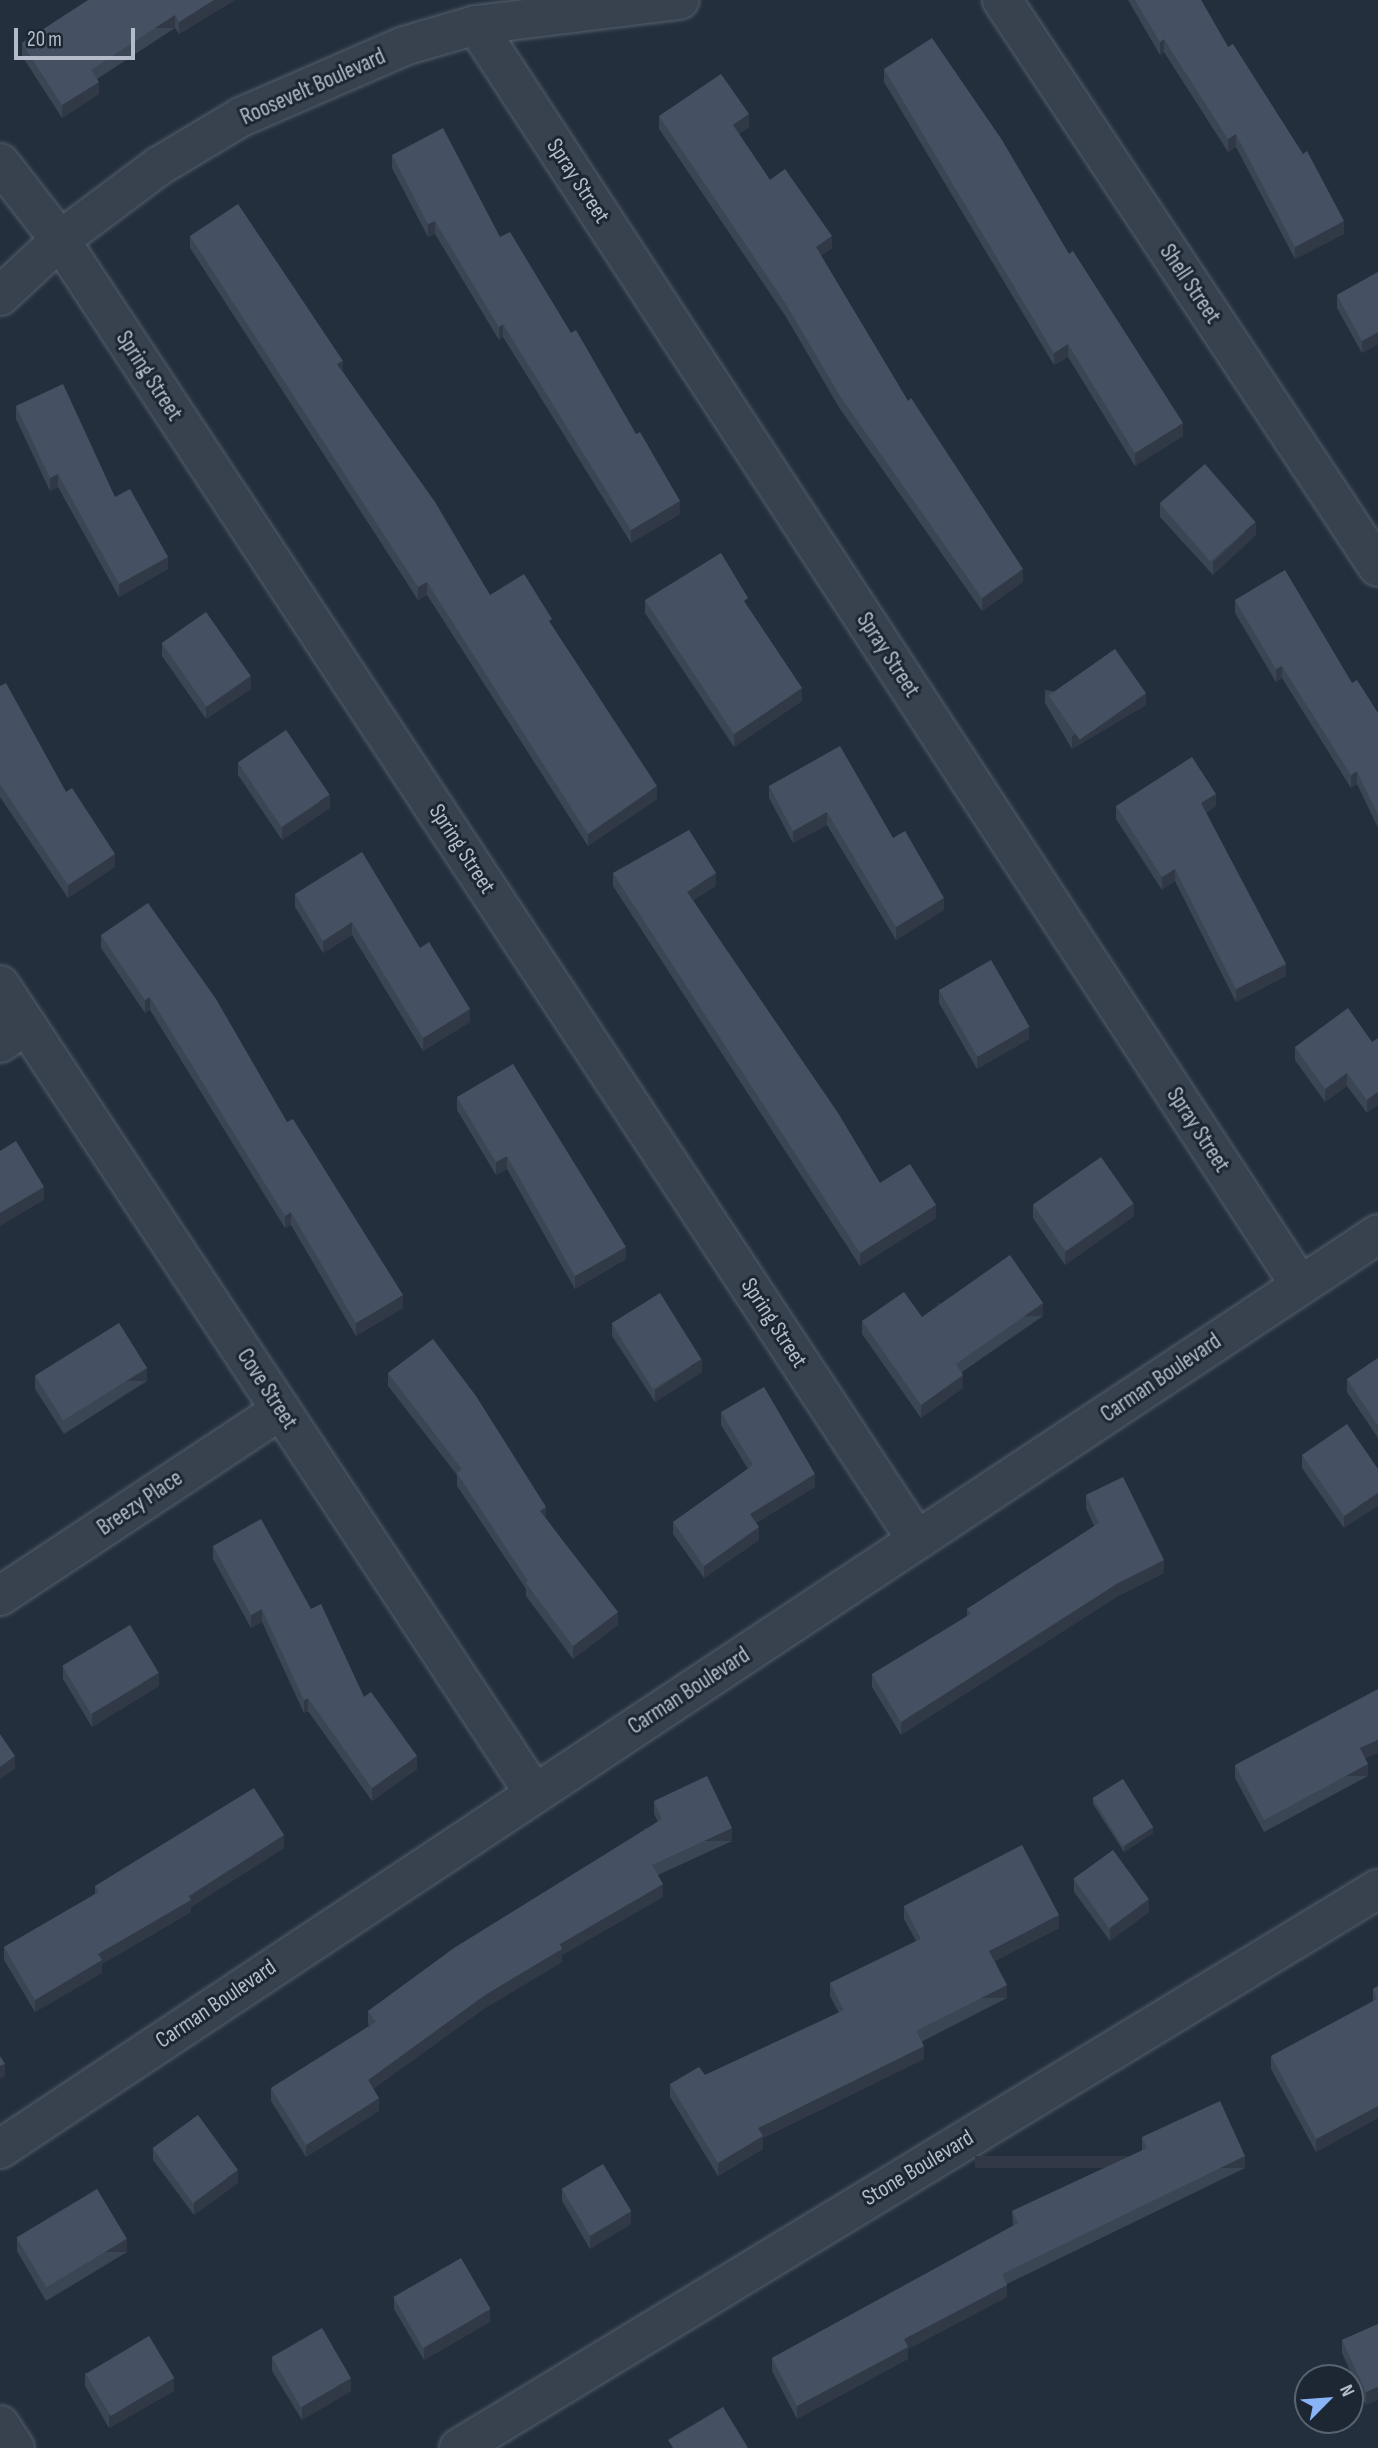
<!DOCTYPE html>
<html>
<head>
<meta charset="utf-8">
<style>
  body { margin:0 }
  #map { position:relative; width:1378px; height:2448px; overflow:hidden; background:#242f3e; font-family:"Sofia Sans Condensed",sans-serif }
  div>[style] { position:absolute }
  .roads { filter:drop-shadow(0 0 2px #565f6c) drop-shadow(0 0 2px #565f6c) }
  .minor>* { height:38px; margin:-19px; padding:0 19px; transform-origin:19px; border-radius:19px; background:#38414e }
  .wall>* { inset:0; background:#3b4654 }
  .shaded-wall>* { inset:0; background:#303945; transform-origin:0 0 }
  .building>* { inset:0; background:#455162; transform-origin:0 0 }
  span { translate:-50% -50%; white-space:nowrap; text-align:center; line-height:1.15; -webkit-text-stroke:6px #1d2633; paint-order:stroke }
  .street-label { font-size:23px; color:#b4bcc9 }
  .north { position:absolute; left:1294px; top:2364px; width:70px; height:70px; box-sizing:border-box; background:#1d2633; border:2px solid #59626f; border-radius:50%; rotate:65deg; font-size:19px; font-weight:700; line-height:28px; text-align:center; color:#b4bcc9 }
  .north::after { content:''; display:block; margin:auto; width:24px; height:32px; background:#8ab4f8; clip-path:polygon(50% 0,100% 100%,50% 72%,0 100%) }
  .scale { position:absolute; left:14px; top:28px; width:121px; height:32px; box-sizing:border-box; border:4px solid #b4bcc9; border-top:0; padding-left:9px; font-size:21px; line-height:24px; white-space:nowrap; color:#b4bcc9; -webkit-text-stroke:5px #1d2633; paint-order:stroke }
</style>
</head>
<body>
<div id="map">
  <div class="roads">
    <div class="minor">
      <i style="left:1002px;top:0;width:680px;rotate:56.45deg"></i>
      <i style="left:476px;top:25px;width:1506px;rotate:56.82deg"></i>
      <i style="left:0;top:163px;width:98px;rotate:52.1deg"></i>
      <i style="left:60px;top:240px;width:1557px;rotate:56.61deg"></i>
      <i style="left:0;top:296px;width:82px;rotate:-43deg"></i>
      <i style="left:60px;top:240px;width:124px;rotate:-36.8deg"></i>
      <i style="left:159px;top:166px;width:96px;rotate:-30.9deg"></i>
      <i style="left:241px;top:117px;width:178px;rotate:-23.5deg"></i>
      <i style="left:404px;top:46px;width:75px;rotate:-16.3deg"></i>
      <i style="left:476px;top:25px;width:205px;rotate:-7deg"></i>
      <i style="left:0;top:985px;width:969px;rotate:56.54deg"></i>
      <i style="left:0;top:1043px;width:32px;rotate:-35deg"></i>
      <i style="left:0;top:1596px;width:337px;rotate:-33.5deg"></i>
      <i style="left:0;top:2149px;width:1654px;rotate:-33.58deg"></i>
      <i style="left:0;top:2425px;width:27px;rotate:57deg"></i>
      <i style="left:459px;top:2448px;width:1076px;rotate:-31.31deg"></i>
    </div>
  </div>
  <div class="wall">
    <i style="clip-path:polygon(235px 0,179px 34px,175px 28px,97px 79px,99px 94px,62px 118px,22px 56px,22px 43px)"></i>
    <i style="clip-path:polygon(1128px 0,1201px 0,1228px 47px,1344px 234px,1295px 259px,1236px 147px,1228px 152px,1164px 52px,1160px 55px)"></i>
    <i style="clip-path:polygon(884px 69px,1069px 254px,1183px 436px,1135px 466px,1068px 357px,1054px 365px,884px 82px)"></i>
    <i style="clip-path:polygon(659px 116px,749px 127px,739px 134px,770px 180px,832px 248px,821px 256px,908px 401px,1023px 582px,982px 611px,840px 409px,786px 317px,659px 129px)"></i>
    <i style="clip-path:polygon(392px 155px,500px 237px,680px 514px,631px 543px,503px 337px,499px 340px,435px 234px,428px 237px,392px 168px)"></i>
    <i style="clip-path:polygon(190px 236px,343px 372px,490px 595px,552px 626px,657px 799px,588px 846px,427px 595px,418px 600px,190px 248px)"></i>
    <i style="clip-path:polygon(1378px 272px,1378px 344px,1362px 353px,1337px 308px,1337px 295px)"></i>
    <i style="clip-path:polygon(16px 406px,168px 569px,119px 597px,58px 487px,50px 491px,16px 419px)"></i>
    <i style="clip-path:polygon(1160px 504px,1256px 535px,1213px 575px,1160px 517px)"></i>
    <i style="clip-path:polygon(645px 600px,802px 701px,734px 747px,645px 613px)"></i>
    <i style="clip-path:polygon(1235px 600px,1352px 683px,1378px 713px,1378px 828px,1357px 784px,1351px 788px,1282px 678px,1276px 682px,1235px 613px)"></i>
    <i style="clip-path:polygon(162px 643px,251px 689px,206px 719px,162px 656px)"></i>
    <i style="clip-path:polygon(0 686px,66px 792px,115px 867px,68px 898px,0 797px)"></i>
    <i style="clip-path:polygon(1045px 690px,1146px 705px,1072px 749px,1045px 703px)"></i>
    <i style="clip-path:polygon(238px 762px,330px 808px,282px 840px,238px 775px)"></i>
    <i style="clip-path:polygon(769px 786px,893px 838px,944px 910px,896px 940px,827px 825px,793px 843px,769px 798px)"></i>
    <i style="clip-path:polygon(1116px 806px,1216px 806px,1206px 813px,1286px 976px,1236px 1002px,1175px 881px,1162px 890px,1116px 819px)"></i>
    <i style="clip-path:polygon(613px 873px,716px 886px,693px 900px,880px 1183px,936px 1218px,860px 1266px,613px 886px)"></i>
    <i style="clip-path:polygon(295px 894px,420px 948px,470px 1022px,423px 1051px,352px 935px,323px 953px,295px 907px)"></i>
    <i style="clip-path:polygon(101px 935px,287px 1122px,403px 1308px,356px 1336px,291px 1225px,285px 1228px,150px 1010px,145px 1013px,101px 948px)"></i>
    <i style="clip-path:polygon(939px 990px,1029px 1039px,977px 1069px,939px 1003px)"></i>
    <i style="clip-path:polygon(1372px 1042px,1367px 1113px,1347px 1086px,1325px 1102px,1295px 1060px,1295px 1047px)"></i>
    <i style="clip-path:polygon(457px 1097px,626px 1259px,575px 1289px,507px 1169px,496px 1175px,457px 1110px)"></i>
    <i style="clip-path:polygon(1033px 1205px,1134px 1216px,1065px 1265px,1033px 1218px)"></i>
    <i style="clip-path:polygon(1043px 1316px,962px 1372px,963px 1388px,921px 1418px,862px 1334px,862px 1321px,922px 1317px)"></i>
    <i style="clip-path:polygon(612px 1323px,702px 1372px,655px 1402px,612px 1336px)"></i>
    <i style="clip-path:polygon(1378px 1358px,1378px 1438px,1347px 1392px,1347px 1379px)"></i>
    <i style="clip-path:polygon(388px 1373px,546px 1518px,618px 1625px,573px 1659px,526px 1596px,526px 1589px,457px 1486px,457px 1475px,388px 1386px)"></i>
    <i style="clip-path:polygon(35px 1376px,147px 1381px,64px 1434px,35px 1389px)"></i>
    <i style="clip-path:polygon(721px 1412px,815px 1487px,756px 1523px,759px 1540px,704px 1578px,673px 1534px,673px 1522px,748px 1469px,721px 1425px)"></i>
    <i style="clip-path:polygon(1302px 1455px,1378px 1469px,1344px 1528px,1302px 1468px)"></i>
    <i style="clip-path:polygon(1086px 1495px,1164px 1573px,1118px 1596px,901px 1735px,872px 1687px,872px 1674px,967px 1616px,967px 1609px,1094px 1526px,1086px 1508px)"></i>
    <i style="clip-path:polygon(213px 1546px,311px 1609px,364px 1697px,417px 1769px,372px 1801px,308px 1711px,304px 1713px,262px 1622px,251px 1628px,213px 1559px)"></i>
    <i style="clip-path:polygon(63px 1666px,159px 1686px,92px 1727px,63px 1679px)"></i>
    <i style="clip-path:polygon(1365px 1758px,1368px 1776px,1264px 1832px,1235px 1778px,1235px 1765px)"></i>
    <i style="clip-path:polygon(1093px 1798px,1153px 1833px,1124px 1852px,1093px 1804px)"></i>
    <i style="clip-path:polygon(654px 1801px,732px 1841px,658px 1875px,663px 1897px,562px 1955px,562px 1962px,485px 2008px,373px 2089px,379px 2111px,306px 2157px,271px 2101px,271px 2088px,369px 2026px,368px 2024px,368px 2011px,658px 1822px,654px 1814px)"></i>
    <i style="clip-path:polygon(284px 1848px,191px 1907px,191px 1912px,102px 1964px,102px 1973px,35px 2012px,4px 1960px,4px 1947px,95px 1894px,95px 1886px)"></i>
    <i style="clip-path:polygon(1074px 1879px,1149px 1912px,1110px 1941px,1074px 1892px)"></i>
    <i style="clip-path:polygon(904px 1906px,1059px 1928px,995px 1961px,1007px 1998px,921px 2042px,924px 2059px,763px 2138px,763px 2149px,718px 2176px,670px 2097px,670px 2084px,705px 2075px,839px 2013px,830px 1996px,830px 1983px,916px 1941px,904px 1919px)"></i>
    <i style="clip-path:polygon(1378px 1986px,1378px 2118px,1316px 2152px,1271px 2069px,1271px 2056px,1373px 2002px,1373px 1989px)"></i>
    <i style="clip-path:polygon(1142px 2137px,1245px 2168px,1007px 2284px,1007px 2297px,908px 2349px,908px 2359px,797px 2419px,772px 2371px,772px 2358px,1013px 2226px,1012px 2211px,1142px 2151px)"></i>
    <i style="clip-path:polygon(153px 2148px,238px 2183px,194px 2215px,153px 2160px)"></i>
    <i style="clip-path:polygon(562px 2188px,631px 2224px,590px 2249px,562px 2201px)"></i>
    <i style="clip-path:polygon(17px 2238px,127px 2252px,46px 2301px,17px 2251px)"></i>
    <i style="clip-path:polygon(394px 2297px,490px 2322px,424px 2360px,394px 2309px)"></i>
    <i style="clip-path:polygon(1378px 2324px,1366px 2405px,1342px 2353px,1342px 2340px)"></i>
    <i style="clip-path:polygon(272px 2358px,351px 2391px,302px 2420px,272px 2371px)"></i>
    <i style="clip-path:polygon(85px 2373px,174px 2391px,109px 2428px,85px 2386px)"></i>
  </div>
  <div class="shaded-wall">
    <i style="clip-path:polygon(214px 0,235px 0,179px 34px,179px 22px)"></i>
    <i style="left:175px;top:15px;width:13px;height:100px;rotate:90deg"></i>
    <i style="clip-path:polygon(1164px 39px,1164px 52px,1160px 55px,1160px 42px)"></i>
    <i style="clip-path:polygon(99px 82px,99px 94px,62px 118px,62px 105px)"></i>
    <i style="clip-path:polygon(749px 114px,749px 127px,733px 138px,733px 125px)"></i>
    <i style="clip-path:polygon(1236px 134px,1236px 147px,1228px 152px,1228px 139px)"></i>
    <i style="clip-path:polygon(435px 221px,435px 234px,428px 237px,428px 224px)"></i>
    <i style="clip-path:polygon(1344px 221px,1344px 234px,1295px 259px,1295px 247px)"></i>
    <i style="clip-path:polygon(832px 236px,832px 248px,816px 260px,816px 247px)"></i>
    <i style="clip-path:polygon(503px 324px,503px 337px,499px 340px,499px 327px)"></i>
    <i style="clip-path:polygon(1378px 332px,1378px 344px,1362px 353px,1362px 341px)"></i>
    <i style="clip-path:polygon(1068px 344px,1068px 357px,1054px 365px,1054px 353px)"></i>
    <i style="clip-path:polygon(343px 361px,343px 373px,337px 364px)"></i>
    <i style="clip-path:polygon(1183px 423px,1183px 436px,1135px 466px,1135px 453px)"></i>
    <i style="clip-path:polygon(58px 474px,58px 487px,50px 491px,50px 478px)"></i>
    <i style="clip-path:polygon(680px 501px,680px 514px,631px 543px,631px 530px)"></i>
    <i style="clip-path:polygon(1256px 522px,1256px 535px,1213px 575px,1213px 562px)"></i>
    <i style="clip-path:polygon(168px 557px,168px 569px,119px 597px,119px 584px)"></i>
    <i style="clip-path:polygon(1023px 569px,1023px 582px,982px 611px,982px 598px)"></i>
    <i style="clip-path:polygon(427px 582px,427px 595px,418px 600px,418px 587px)"></i>
    <i style="clip-path:polygon(1282px 666px,1282px 678px,1276px 682px,1276px 669px)"></i>
    <i style="clip-path:polygon(251px 676px,251px 689px,206px 719px,206px 706px)"></i>
    <i style="clip-path:polygon(802px 688px,802px 701px,734px 747px,734px 734px)"></i>
    <i style="clip-path:polygon(1146px 693px,1146px 705px,1072px 749px,1072px 736px)"></i>
    <i style="clip-path:polygon(1357px 771px,1357px 784px,1351px 788px,1351px 775px)"></i>
    <i style="clip-path:polygon(657px 786px,657px 799px,588px 846px,588px 834px)"></i>
    <i style="clip-path:polygon(1216px 794px,1216px 806px,1201px 816px,1201px 803px)"></i>
    <i style="clip-path:polygon(330px 795px,330px 808px,282px 840px,282px 827px)"></i>
    <i style="clip-path:polygon(827px 812px,827px 825px,793px 843px,793px 831px)"></i>
    <i style="clip-path:polygon(115px 854px,115px 867px,68px 898px,68px 885px)"></i>
    <i style="clip-path:polygon(1175px 869px,1175px 881px,1162px 890px,1162px 877px)"></i>
    <i style="clip-path:polygon(716px 873px,716px 886px,687px 904px,687px 892px)"></i>
    <i style="clip-path:polygon(944px 898px,944px 910px,896px 940px,896px 927px)"></i>
    <i style="clip-path:polygon(352px 922px,352px 935px,323px 953px,323px 941px)"></i>
    <i style="clip-path:polygon(1286px 964px,1286px 976px,1236px 1002px,1236px 989px)"></i>
    <i style="clip-path:polygon(150px 997px,150px 1010px,145px 1013px,145px 1000px)"></i>
    <i style="clip-path:polygon(470px 1009px,470px 1022px,423px 1051px,423px 1038px)"></i>
    <i style="clip-path:polygon(1029px 1027px,1029px 1039px,977px 1069px,977px 1056px)"></i>
    <i style="clip-path:polygon(1347px 1073px,1347px 1086px,1325px 1102px,1325px 1089px)"></i>
    <i style="clip-path:polygon(1378px 1092px,1378px 1105px,1367px 1113px,1367px 1100px)"></i>
    <i style="clip-path:polygon(507px 1156px,507px 1169px,496px 1175px,496px 1162px)"></i>
    <i style="clip-path:polygon(44px 1187px,44px 1200px,0 1226px,0 1213px)"></i>
    <i style="clip-path:polygon(1134px 1204px,1134px 1216px,1065px 1265px,1065px 1252px)"></i>
    <i style="clip-path:polygon(936px 1205px,936px 1218px,860px 1266px,860px 1253px)"></i>
    <i style="clip-path:polygon(291px 1212px,291px 1225px,285px 1228px,285px 1216px)"></i>
    <i style="clip-path:polygon(626px 1247px,626px 1259px,575px 1289px,575px 1276px)"></i>
    <i style="clip-path:polygon(403px 1295px,403px 1308px,356px 1336px,356px 1323px)"></i>
    <i style="left:1043px;top:1303px;width:13px;height:106px;rotate:90deg"></i>
    <i style="clip-path:polygon(702px 1359px,702px 1372px,655px 1402px,655px 1390px)"></i>
    <i style="left:147px;top:1368px;width:13px;height:98px;rotate:90deg"></i>
    <i style="clip-path:polygon(963px 1375px,963px 1388px,921px 1418px,921px 1405px)"></i>
    <i style="clip-path:polygon(815px 1474px,815px 1487px,750px 1527px,750px 1514px)"></i>
    <i style="clip-path:polygon(1378px 1493px,1378px 1506px,1344px 1528px,1344px 1516px)"></i>
    <i style="clip-path:polygon(546px 1507px,546px 1520px,540px 1511px)"></i>
    <i style="clip-path:polygon(759px 1527px,759px 1540px,704px 1578px,704px 1566px)"></i>
    <i style="clip-path:polygon(1164px 1560px,1164px 1573px,1118px 1596px,901px 1735px,901px 1722px,1118px 1583px)"></i>
    <i style="clip-path:polygon(262px 1609px,262px 1622px,251px 1628px,251px 1615px)"></i>
    <i style="clip-path:polygon(618px 1612px,618px 1625px,573px 1659px,573px 1646px)"></i>
    <i style="clip-path:polygon(159px 1673px,159px 1686px,92px 1727px,92px 1714px)"></i>
    <i style="clip-path:polygon(308px 1698px,308px 1711px,304px 1713px,304px 1700px)"></i>
    <i style="clip-path:polygon(1378px 1740px,1378px 1753px,1360px 1761px,1360px 1748px)"></i>
    <i style="clip-path:polygon(15px 1756px,15px 1769px,0 1779px,0 1767px)"></i>
    <i style="clip-path:polygon(417px 1756px,417px 1769px,372px 1801px,372px 1788px)"></i>
    <i style="left:1368px;top:1764px;width:12px;height:118px;rotate:90deg"></i>
    <i style="clip-path:polygon(1153px 1827px,1153px 1833px,1124px 1852px,1124px 1846px)"></i>
    <i style="left:732px;top:1828px;width:13px;height:88px;rotate:90deg"></i>
    <i style="clip-path:polygon(284px 1835px,284px 1848px,191px 1907px,191px 1912px,102px 1964px,102px 1973px,35px 2012px,35px 2000px,98px 1954px)"></i>
    <i style="clip-path:polygon(663px 1884px,663px 1897px,562px 1955px,562px 1962px,485px 2008px,368px 2093px,368px 2080px,485px 1995px,560px 1944px)"></i>
    <i style="clip-path:polygon(1149px 1899px,1149px 1912px,1110px 1941px,1110px 1928px)"></i>
    <i style="clip-path:polygon(1059px 1915px,1059px 1928px,989px 1964px,989px 1951px)"></i>
    <i style="left:1007px;top:1985px;width:13px;height:102px;rotate:90deg"></i>
    <i style="clip-path:polygon(924px 2046px,924px 2059px,763px 2138px,763px 2149px,718px 2176px,718px 2163px,758px 2128px)"></i>
    <i style="clip-path:polygon(5px 2064px,5px 2076px,0 2079px,0 2066px)"></i>
    <i style="clip-path:polygon(379px 2098px,379px 2111px,306px 2157px,306px 2145px)"></i>
    <i style="clip-path:polygon(1378px 2106px,1378px 2118px,1316px 2152px,1316px 2139px)"></i>
    <i style="left:1245px;top:2156px;width:12px;height:270px;rotate:90deg"></i>
    <i style="clip-path:polygon(238px 2170px,238px 2183px,194px 2215px,194px 2203px)"></i>
    <i style="clip-path:polygon(631px 2211px,631px 2224px,590px 2249px,590px 2236px)"></i>
    <i style="left:127px;top:2239px;width:13px;height:95px;rotate:90deg"></i>
    <i style="clip-path:polygon(1007px 2285px,1007px 2297px,908px 2349px,908px 2359px,797px 2419px,797px 2406px,904px 2339px)"></i>
    <i style="clip-path:polygon(490px 2309px,490px 2322px,424px 2360px,424px 2348px)"></i>
    <i style="clip-path:polygon(174px 2378px,174px 2391px,109px 2428px,109px 2415px)"></i>
    <i style="clip-path:polygon(351px 2378px,351px 2391px,302px 2420px,302px 2407px)"></i>
    <i style="clip-path:polygon(1378px 2387px,1378px 2400px,1366px 2405px,1366px 2392px)"></i>
  </div>
  <div class="building">
    <i style="clip-path:polygon(88px 0,214px 0,179px 22px,175px 15px,91px 70px,99px 82px,62px 105px,22px 43px)"></i>
    <i style="clip-path:polygon(1135px 0,1201px 0,1228px 47px,1233px 44px,1303px 154px,1307px 151px,1344px 221px,1295px 247px,1236px 134px,1228px 139px,1164px 39px,1160px 42px)"></i>
    <i style="clip-path:polygon(932px 38px,1002px 140px,1069px 254px,1073px 251px,1183px 423px,1135px 453px,1068px 344px,1054px 353px,884px 69px)"></i>
    <i style="clip-path:polygon(721px 74px,749px 114px,733px 125px,770px 180px,785px 169px,832px 236px,816px 247px,908px 401px,911px 398px,1023px 569px,982px 598px,840px 396px,786px 304px,659px 116px)"></i>
    <i style="clip-path:polygon(443px 128px,500px 237px,510px 232px,571px 333px,576px 330px,636px 434px,640px 432px,680px 501px,631px 530px,503px 324px,499px 327px,435px 221px,428px 224px,392px 155px)"></i>
    <i style="clip-path:polygon(238px 204px,343px 361px,337px 364px,435px 502px,490px 595px,524px 574px,552px 619px,549px 621px,657px 786px,588px 834px,427px 582px,418px 587px,190px 236px)"></i>
    <i style="clip-path:polygon(1378px 272px,1378px 332px,1362px 341px,1337px 295px)"></i>
    <i style="clip-path:polygon(63px 384px,115px 497px,130px 489px,168px 557px,119px 584px,58px 474px,50px 478px,16px 406px)"></i>
    <i style="left:1205px;top:464px;width:77px;height:60px;rotate:49deg"></i>
    <i style="clip-path:polygon(721px 553px,748px 598px,744px 601px,802px 688px,734px 734px,645px 600px)"></i>
    <i style="clip-path:polygon(1285px 570px,1352px 683px,1357px 680px,1378px 713px,1378px 815px,1357px 771px,1351px 775px,1282px 666px,1276px 669px,1235px 600px)"></i>
    <i style="left:206px;top:612px;width:78px;height:54px;rotate:55deg"></i>
    <i style="left:1115px;top:649px;width:54px;height:81px;rotate:55deg"></i>
    <i style="clip-path:polygon(6px 683px,66px 792px,72px 788px,115px 854px,68px 885px,0 784px,0 686px)"></i>
    <i style="left:286px;top:730px;width:78px;height:58px;rotate:56deg"></i>
    <i style="clip-path:polygon(840px 746px,893px 838px,905px 831px,944px 898px,896px 927px,827px 812px,793px 831px,769px 786px)"></i>
    <i style="clip-path:polygon(1192px 757px,1216px 794px,1201px 803px,1286px 964px,1236px 989px,1175px 869px,1162px 877px,1116px 806px)"></i>
    <i style="clip-path:polygon(689px 830px,716px 873px,687px 892px,838px 1113px,880px 1183px,910px 1164px,936px 1205px,860px 1253px,613px 873px)"></i>
    <i style="clip-path:polygon(362px 852px,420px 948px,429px 942px,470px 1009px,423px 1038px,352px 922px,323px 941px,295px 894px)"></i>
    <i style="clip-path:polygon(148px 903px,216px 999px,287px 1122px,293px 1119px,403px 1295px,356px 1323px,291px 1212px,285px 1216px,150px 997px,145px 1000px,101px 935px)"></i>
    <i style="left:991px;top:960px;width:77px;height:60px;rotate:60deg"></i>
    <i style="clip-path:polygon(1348px 1008px,1372px 1042px,1378px 1038px,1378px 1092px,1367px 1100px,1347px 1073px,1325px 1089px,1295px 1047px)"></i>
    <i style="clip-path:polygon(513px 1064px,626px 1247px,575px 1276px,507px 1156px,496px 1162px,457px 1097px)"></i>
    <i style="clip-path:polygon(16px 1141px,44px 1187px,0 1213px,0 1151px)"></i>
    <i style="left:1101px;top:1157px;width:57px;height:83px;rotate:55deg"></i>
    <i style="clip-path:polygon(1010px 1255px,1043px 1303px,956px 1364px,963px 1375px,921px 1405px,862px 1321px,904px 1292px,922px 1317px)"></i>
    <i style="left:660px;top:1293px;width:78px;height:57px;rotate:58deg"></i>
    <i style="left:119px;top:1323px;width:53px;height:99px;rotate:58deg"></i>
    <i style="clip-path:polygon(433px 1339px,476px 1396px,546px 1507px,540px 1511px,618px 1612px,573px 1646px,526px 1583px,528px 1581px,457px 1473px,462px 1469px,388px 1373px)"></i>
    <i style="clip-path:polygon(1378px 1358px,1378px 1426px,1347px 1379px)"></i>
    <i style="clip-path:polygon(764px 1387px,815px 1474px,750px 1514px,759px 1527px,704px 1566px,673px 1522px,753px 1465px,721px 1412px)"></i>
    <i style="clip-path:polygon(1347px 1424px,1378px 1469px,1378px 1493px,1344px 1516px,1302px 1455px)"></i>
    <i style="clip-path:polygon(1123px 1477px,1164px 1560px,1118px 1583px,901px 1722px,872px 1674px,971px 1614px,967px 1609px,1099px 1523px,1086px 1495px)"></i>
    <i style="clip-path:polygon(261px 1519px,311px 1609px,321px 1604px,364px 1697px,371px 1692px,417px 1756px,372px 1788px,308px 1698px,304px 1700px,262px 1609px,251px 1615px,213px 1546px)"></i>
    <i style="left:130px;top:1625px;width:56px;height:79px;rotate:59deg"></i>
    <i style="clip-path:polygon(1378px 1689px,1378px 1740px,1360px 1748px,1368px 1764px,1264px 1820px,1235px 1765px)"></i>
    <i style="clip-path:polygon(0 1734px,15px 1756px,0 1767px)"></i>
    <i style="clip-path:polygon(707px 1776px,732px 1828px,652px 1865px,663px 1884px,560px 1944px,562px 1949px,485px 1995px,368px 2080px,379px 2098px,306px 2145px,271px 2088px,376px 2022px,368px 2011px,454px 1948px,662px 1819px,654px 1801px)"></i>
    <i style="left:1123px;top:1779px;width:57px;height:36px;rotate:58deg"></i>
    <i style="clip-path:polygon(254px 1788px,284px 1835px,189px 1896px,191px 1900px,98px 1954px,102px 1960px,35px 2000px,4px 1947px,99px 1892px,95px 1886px)"></i>
    <i style="clip-path:polygon(1022px 1845px,1059px 1915px,989px 1951px,1007px 1985px,916px 2031px,924px 2046px,758px 2128px,763px 2136px,718px 2163px,670px 2084px,699px 2067px,705px 2075px,844px 2010px,830px 1983px,921px 1939px,904px 1906px)"></i>
    <i style="left:1113px;top:1850px;width:61px;height:49px;rotate:54deg"></i>
    <i style="clip-path:polygon(1378px 1986px,1378px 2106px,1316px 2139px,1271px 2056px,1377px 1999px,1373px 1989px)"></i>
    <i style="clip-path:polygon(0 2056px,5px 2064px,0 2066px)"></i>
    <i style="clip-path:polygon(1220px 2101px,1245px 2156px,1002px 2274px,1007px 2285px,904px 2339px,908px 2347px,797px 2406px,772px 2358px,1018px 2223px,1012px 2211px,1147px 2148px,1142px 2137px)"></i>
    <i style="left:198px;top:2115px;width:68px;height:56px;rotate:54deg"></i>
    <i style="left:603px;top:2164px;width:55px;height:48px;rotate:59deg"></i>
    <i style="left:97px;top:2189px;width:58px;height:94px;rotate:59deg"></i>
    <i style="left:461px;top:2258px;width:59px;height:78px;rotate:60deg"></i>
    <i style="clip-path:polygon(1378px 2324px,1378px 2387px,1366px 2392px,1342px 2340px)"></i>
    <i style="left:322px;top:2328px;width:58px;height:58px;rotate:60deg"></i>
    <i style="left:149px;top:2336px;width:49px;height:74px;rotate:59deg"></i>
    <i style="clip-path:polygon(723px 2407px,748px 2448px,673px 2448px,668px 2440px)"></i>
  </div>
  <div class="street-label">
    <span style="left:313px;top:87px;rotate:-24deg">Roosevelt Boulevard</span>
    <span style="left:578px;top:181px;rotate:57deg">Spray Street</span>
    <span style="left:1190px;top:284px;rotate:56deg">Shell Street</span>
    <span style="left:149px;top:376px;rotate:57deg">Spring Street</span>
    <span style="left:888px;top:655px;rotate:57deg">Spray Street</span>
    <span style="left:462px;top:849px;rotate:57deg">Spring Street</span>
    <span style="left:1198px;top:1130px;rotate:57deg">Spray Street</span>
    <span style="left:774px;top:1323px;rotate:57deg">Spring Street</span>
    <span style="left:1161px;top:1378px;rotate:-34deg">Carman Boulevard</span>
    <span style="left:267px;top:1389px;rotate:57deg">Cove Street</span>
    <span style="left:140px;top:1503px;rotate:-34deg">Breezy Place</span>
    <span style="left:689px;top:1691px;rotate:-33deg">Carman Boulevard</span>
    <span style="left:216px;top:2004px;rotate:-34deg">Carman Boulevard</span>
    <span style="left:918px;top:2168px;rotate:-31deg">Stone Boulevard</span>
  </div>
  <div class="north">N</div>
  <div class="scale">20 m</div>
</div>
</body>
</html>
